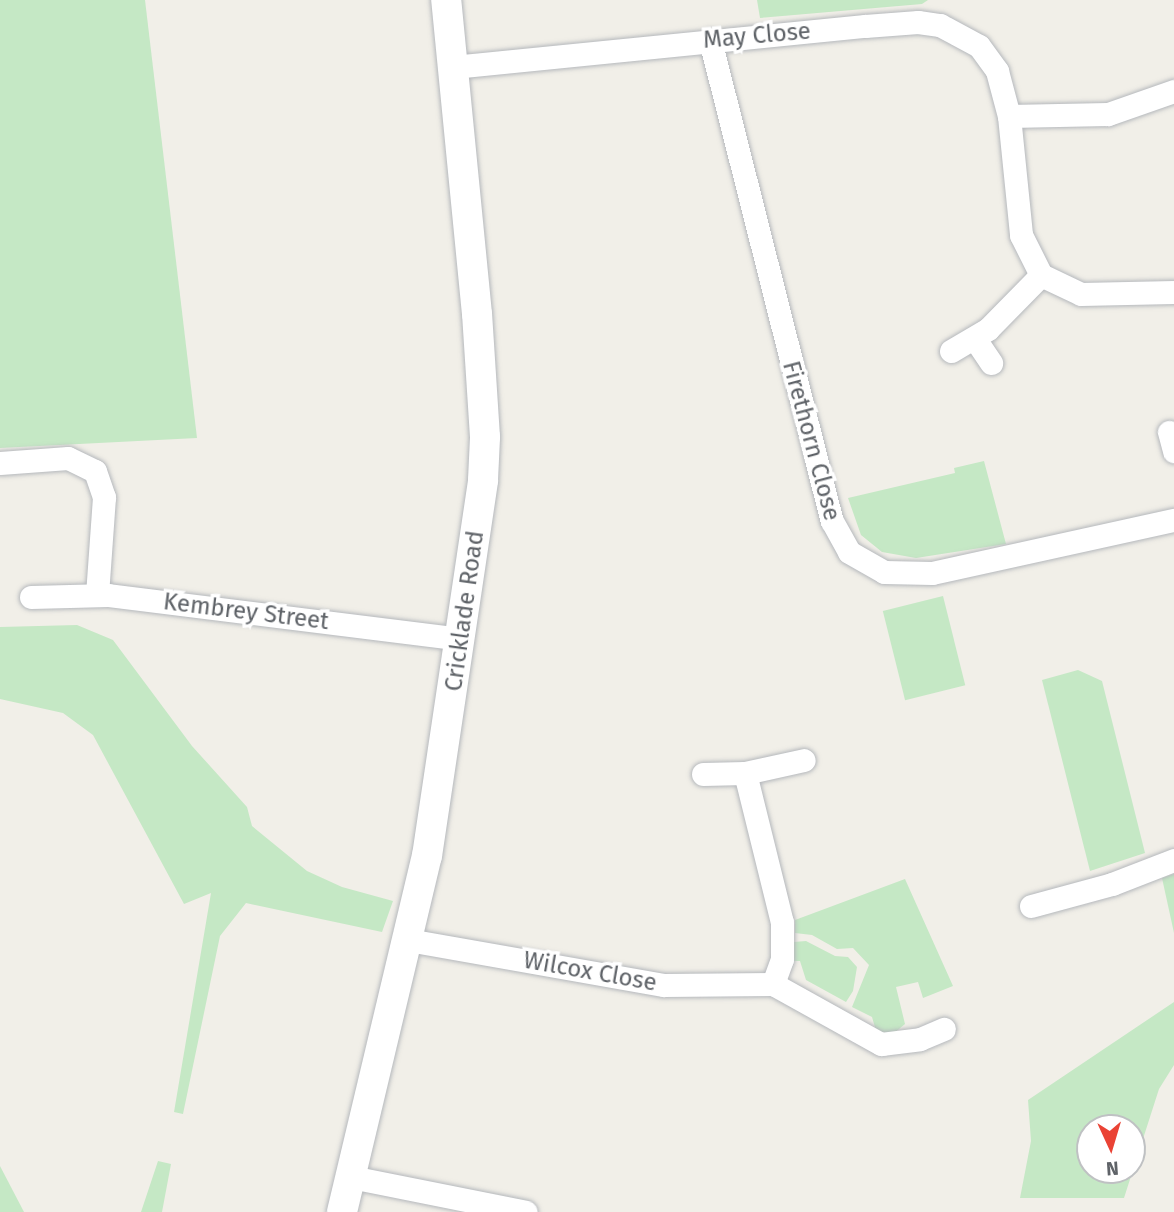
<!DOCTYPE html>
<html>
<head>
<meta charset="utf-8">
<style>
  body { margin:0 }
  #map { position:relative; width:1174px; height:1212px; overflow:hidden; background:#f1efe8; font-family:"Fira Sans",sans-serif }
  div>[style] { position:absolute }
  .green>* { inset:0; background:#c5e8c5; transform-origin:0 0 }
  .roads { filter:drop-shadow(0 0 2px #b5b8bc) drop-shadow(0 0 2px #b5b8bc) }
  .minor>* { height:23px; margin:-11.5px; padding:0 11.5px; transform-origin:11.5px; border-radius:11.5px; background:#fff }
  .tertiary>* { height:30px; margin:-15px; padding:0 15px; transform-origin:15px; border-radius:15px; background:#fff }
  span { translate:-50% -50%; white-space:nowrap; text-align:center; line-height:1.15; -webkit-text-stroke:7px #fff; paint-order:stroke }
  .street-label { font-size:24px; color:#5f6368 }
  .north { position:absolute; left:1076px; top:1114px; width:70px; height:70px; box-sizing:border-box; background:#fff; border:2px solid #bfc1c3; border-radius:50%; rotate:176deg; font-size:19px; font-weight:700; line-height:28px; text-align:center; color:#5f6368 }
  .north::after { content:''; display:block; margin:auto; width:24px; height:32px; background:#ea4335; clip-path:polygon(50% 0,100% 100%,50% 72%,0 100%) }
</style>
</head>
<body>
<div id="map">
  <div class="green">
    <i style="clip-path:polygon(0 0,145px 0,197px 438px,0 448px)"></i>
    <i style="clip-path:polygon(757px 0,928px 0,922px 4px,760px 18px)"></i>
    <i style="clip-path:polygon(984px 461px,1006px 544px,916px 558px,882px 552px,861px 535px,848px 498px,955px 473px,954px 468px)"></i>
    <i style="left:943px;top:596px;width:92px;height:62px;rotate:76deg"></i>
    <i style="clip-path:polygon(77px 625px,113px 640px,192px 746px,247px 807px,252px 826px,307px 871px,342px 887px,393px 901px,382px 932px,246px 903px,220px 936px,183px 1114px,174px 1112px,211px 893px,184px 904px,93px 735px,63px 713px,0 699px,0 627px)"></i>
    <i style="clip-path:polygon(1078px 670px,1102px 681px,1145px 853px,1090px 871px,1042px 680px)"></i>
    <i style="clip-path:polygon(1174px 874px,1174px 933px,1162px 878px)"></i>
    <i style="clip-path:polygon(905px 879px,953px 986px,923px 998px,918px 982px,896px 987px,905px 1024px,893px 1034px,876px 1031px,872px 1017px,852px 1007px,869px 965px,853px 948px,837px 949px,812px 935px,795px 933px,795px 920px)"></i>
    <i style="clip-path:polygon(806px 941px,835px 956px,848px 957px,857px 967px,853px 991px,846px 1002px,806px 980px,800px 961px,793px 961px,794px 942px)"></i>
    <i style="clip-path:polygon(evenodd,1174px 1002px,1174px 1065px,1159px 1089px,1124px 1198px,1020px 1198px,1031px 1141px,1028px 1100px,1174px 1002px,1090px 1128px,1132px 1128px,1132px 1170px,1090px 1170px,1090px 1128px)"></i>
    <i style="clip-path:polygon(158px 1161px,171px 1164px,162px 1212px,141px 1212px)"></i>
    <i style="clip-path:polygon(0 1166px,24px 1212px,0 1212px)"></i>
  </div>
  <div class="roads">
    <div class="minor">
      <i style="left:710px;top:40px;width:496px;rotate:75.8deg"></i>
      <i style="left:832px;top:521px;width:35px;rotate:61deg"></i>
      <i style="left:849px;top:552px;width:40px;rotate:29.7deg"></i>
      <i style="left:884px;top:572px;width:48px;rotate:1.2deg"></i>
      <i style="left:932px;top:573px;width:248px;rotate:-12.4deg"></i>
      <i style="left:453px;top:67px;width:414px;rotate:-5.7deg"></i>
      <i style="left:865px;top:26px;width:53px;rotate:-4.3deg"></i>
      <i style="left:918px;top:22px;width:22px;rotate:8deg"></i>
      <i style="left:940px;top:25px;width:44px;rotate:28.3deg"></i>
      <i style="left:979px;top:46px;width:31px;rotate:54deg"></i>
      <i style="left:997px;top:71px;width:47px;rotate:75.1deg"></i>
      <i style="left:1009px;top:116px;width:120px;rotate:84.2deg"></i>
      <i style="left:1021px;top:235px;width:45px;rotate:63.4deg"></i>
      <i style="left:1041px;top:275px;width:44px;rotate:25.4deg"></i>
      <i style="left:1081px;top:294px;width:93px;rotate:-1.2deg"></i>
      <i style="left:1009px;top:116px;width:99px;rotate:-1.2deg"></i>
      <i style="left:1108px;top:114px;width:70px;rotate:-19.2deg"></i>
      <i style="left:975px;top:339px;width:29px;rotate:56deg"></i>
      <i style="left:951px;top:351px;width:43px;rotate:-30.7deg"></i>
      <i style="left:988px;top:329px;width:76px;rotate:-45.5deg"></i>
      <i style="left:1169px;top:432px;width:20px;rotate:75deg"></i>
      <i style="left:0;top:463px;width:68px;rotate:-4.2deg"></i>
      <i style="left:68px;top:458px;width:30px;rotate:26deg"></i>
      <i style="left:95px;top:471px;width:28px;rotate:71deg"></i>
      <i style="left:104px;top:497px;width:97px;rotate:94.1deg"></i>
      <i style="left:31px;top:597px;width:77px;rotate:-1.5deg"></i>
      <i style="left:108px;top:595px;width:356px;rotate:7.1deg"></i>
      <i style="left:745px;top:773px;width:154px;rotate:76.1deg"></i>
      <i style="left:782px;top:922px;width:37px;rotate:90deg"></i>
      <i style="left:782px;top:959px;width:27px;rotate:110deg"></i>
      <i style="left:703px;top:774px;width:42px;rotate:-1.4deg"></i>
      <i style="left:745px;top:773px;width:60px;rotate:-12.4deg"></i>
      <i style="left:1031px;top:906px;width:84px;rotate:-15.2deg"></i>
      <i style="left:1112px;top:884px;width:66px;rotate:-21.2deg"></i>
      <i style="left:408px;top:940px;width:260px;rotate:10deg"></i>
      <i style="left:664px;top:985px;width:109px;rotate:-0.5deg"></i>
      <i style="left:773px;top:984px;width:124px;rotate:29.1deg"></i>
      <i style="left:881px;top:1044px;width:39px;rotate:-7deg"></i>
      <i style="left:920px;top:1039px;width:26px;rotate:-23deg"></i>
      <i style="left:351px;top:1177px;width:178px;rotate:11.3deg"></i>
    </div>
    <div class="tertiary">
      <i style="left:342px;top:1212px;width:366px;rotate:-76.6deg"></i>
      <i style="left:427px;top:856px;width:380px;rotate:-81.5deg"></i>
      <i style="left:483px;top:480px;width:43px;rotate:-87.3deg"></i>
      <i style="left:485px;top:437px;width:123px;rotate:-93.7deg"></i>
      <i style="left:477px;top:314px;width:316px;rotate:-95.6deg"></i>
    </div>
  </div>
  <div class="street-label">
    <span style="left:757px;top:36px;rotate:-5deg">May Close</span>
    <span style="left:811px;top:441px;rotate:75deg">Firethorn Close</span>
    <span style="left:465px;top:611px;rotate:-82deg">Cricklade Road</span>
    <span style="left:246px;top:612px;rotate:7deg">Kembrey Street</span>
    <span style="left:590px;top:972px;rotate:10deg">Wilcox Close</span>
  </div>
  <div class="north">N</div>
</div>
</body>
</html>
